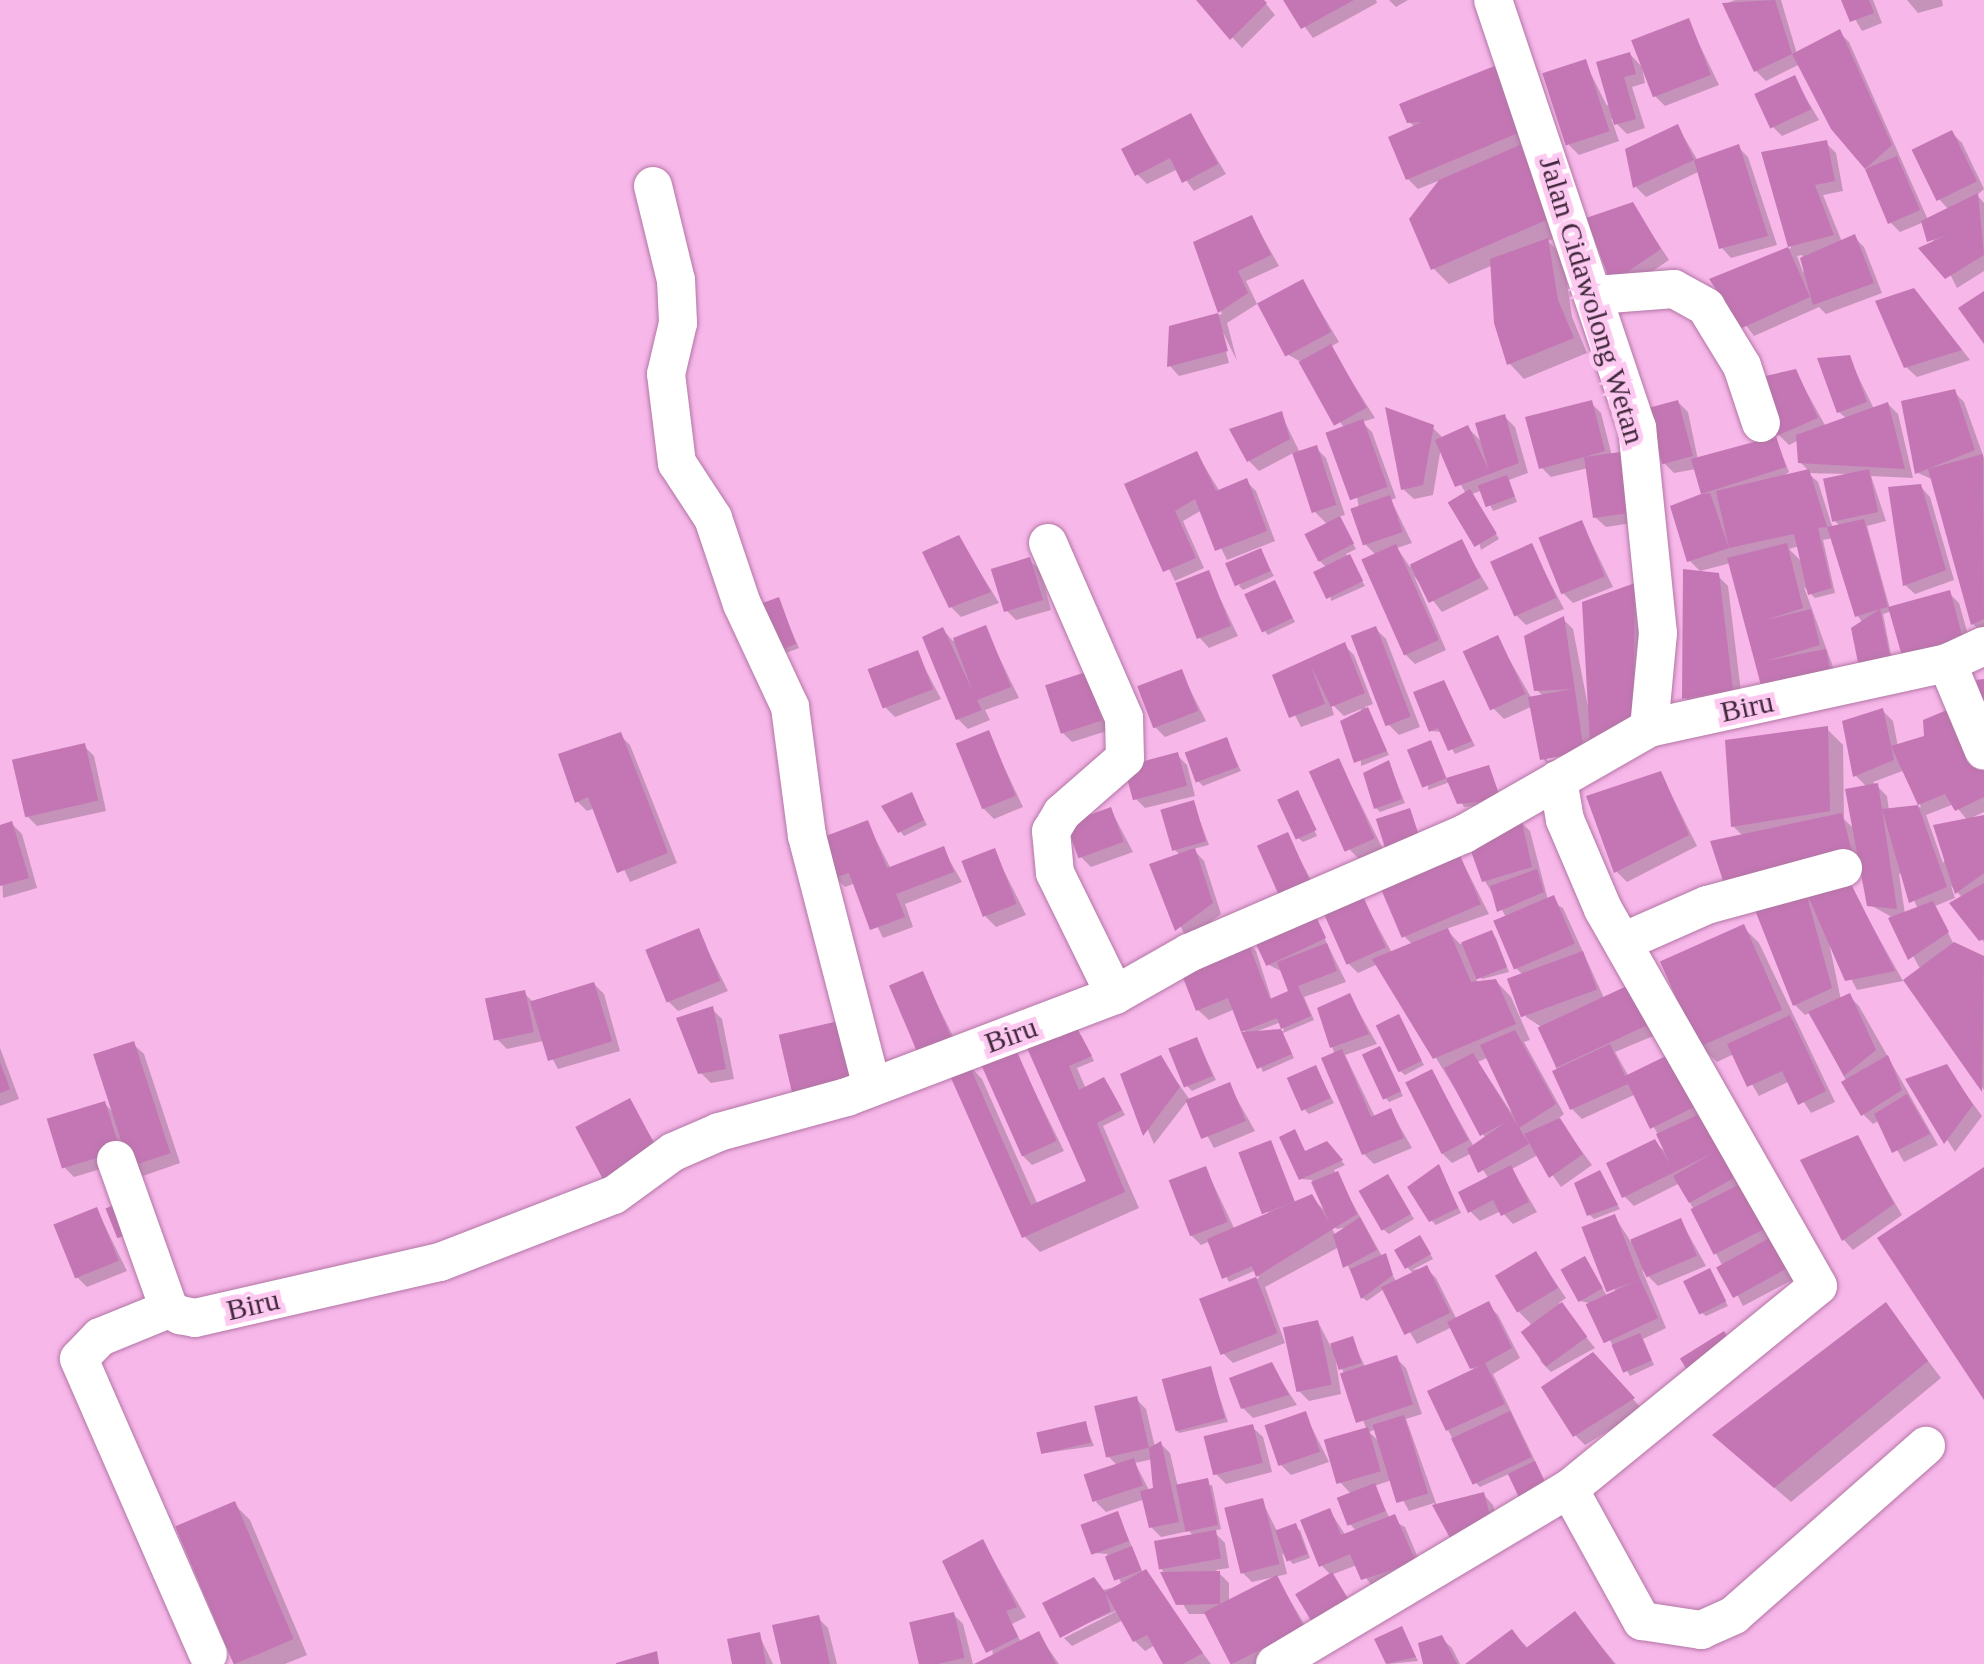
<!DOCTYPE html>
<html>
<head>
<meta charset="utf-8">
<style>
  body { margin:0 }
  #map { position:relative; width:1984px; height:1664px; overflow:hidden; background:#f7b7e9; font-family:Georgia,serif }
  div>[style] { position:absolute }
  .shadow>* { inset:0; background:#0003 }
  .building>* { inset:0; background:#c476b4; transform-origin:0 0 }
  .roads { filter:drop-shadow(0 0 2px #b276a5) drop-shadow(0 0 2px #b276a5) }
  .minor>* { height:38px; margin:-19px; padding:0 19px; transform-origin:19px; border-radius:19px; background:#fff }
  span { translate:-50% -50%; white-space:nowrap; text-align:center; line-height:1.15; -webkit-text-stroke:10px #fdc9f1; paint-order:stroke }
  .street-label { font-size:30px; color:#41283c }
</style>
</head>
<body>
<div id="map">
  <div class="shadow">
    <i style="clip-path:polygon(1199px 0,1263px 0,1275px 15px,1242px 48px)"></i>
    <i style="clip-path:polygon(1285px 0,1376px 0,1377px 3px,1313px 38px)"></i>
    <i style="clip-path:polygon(1389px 0,1408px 0,1396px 7px)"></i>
    <i style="clip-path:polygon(1735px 0,1781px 0,1797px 54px,1839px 32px,1849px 42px,1928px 220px,1949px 210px,1939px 199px,1952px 133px,1962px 143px,1984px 189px,1977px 195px,1984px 203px,1984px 271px,1957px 288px,1924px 222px,1900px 232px,1890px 222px,1867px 168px,1834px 128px,1800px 64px,1766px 81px,1756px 71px,1725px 4px)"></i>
    <i style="clip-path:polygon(1844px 0,1873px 0,1882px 23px,1862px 31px)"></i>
    <i style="clip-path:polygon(1907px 0,1942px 0,1943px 6px,1918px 13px)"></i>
    <i style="clip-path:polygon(1688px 21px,1719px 85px,1665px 106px,1655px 96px)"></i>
    <i style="clip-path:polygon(1630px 54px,1642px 67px,1645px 83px,1632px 87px,1645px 128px,1627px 134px,1611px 118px,1619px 141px,1579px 155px,1569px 145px,1585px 62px,1607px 106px)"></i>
    <i style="clip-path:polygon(1496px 68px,1537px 147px,1524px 153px,1565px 234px,1548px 241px,1563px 256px,1572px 317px,1587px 353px,1524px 379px,1509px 363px,1493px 265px,1449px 284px,1434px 269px,1443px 179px,1418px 189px,1408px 179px,1415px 128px,1409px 121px)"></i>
    <i style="clip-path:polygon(1794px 78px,1819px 120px,1782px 136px,1772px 126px)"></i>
    <i style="clip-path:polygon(1191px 116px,1226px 174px,1194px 191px,1178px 169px,1147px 184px,1137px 174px)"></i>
    <i style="clip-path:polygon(1678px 127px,1698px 161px,1738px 147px,1748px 157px,1777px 245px,1731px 258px,1721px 247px,1700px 171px,1646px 197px,1636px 187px,1628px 150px)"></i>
    <i style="clip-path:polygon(evenodd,1826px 143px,1836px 153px,1843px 191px,1823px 195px,1842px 242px,1854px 237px,1864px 247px,1882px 293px,1826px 314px,1819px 307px,1754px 336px,1712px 280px,1791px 248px,1764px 154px,1826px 143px,1802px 255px,1806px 270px,1803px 272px,1797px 256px,1802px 255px)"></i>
    <i style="clip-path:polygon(1632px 204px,1669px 260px,1623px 291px,1613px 281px)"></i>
    <i style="clip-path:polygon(1252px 218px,1279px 266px,1246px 281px,1257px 304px,1227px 323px,1237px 361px,1219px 324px,1229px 363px,1179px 376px,1170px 366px,1171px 328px,1222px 314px,1196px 243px)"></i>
    <i style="clip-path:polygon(1303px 282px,1339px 342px,1330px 347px,1375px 418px,1362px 422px,1372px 432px,1396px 498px,1391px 500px,1412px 543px,1397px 548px,1410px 567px,1461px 542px,1489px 589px,1442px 612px,1414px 576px,1446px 650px,1415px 664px,1405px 654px,1376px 555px,1366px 545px,1344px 428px,1301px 362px,1287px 354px)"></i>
    <i style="clip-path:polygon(1924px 301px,1970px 360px,1917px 377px,1906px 367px)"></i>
    <i style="clip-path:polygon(evenodd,1849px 358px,1874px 409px,1888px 404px,1898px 414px,1913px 478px,1871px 476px,1886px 521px,1867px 526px,1890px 609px,1949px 593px,1959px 603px,1972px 649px,1892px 611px,1883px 614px,1893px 665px,1857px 615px,1833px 538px,1823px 540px,1835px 593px,1815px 598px,1804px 587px,1841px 689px,1775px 702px,1731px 563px,1700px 571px,1690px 561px,1704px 496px,1696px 469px,1674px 473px,1664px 463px,1678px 402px,1688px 412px,1698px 460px,1776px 439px,1789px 472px,1779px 479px,1810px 472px,1800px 462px,1799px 440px,1789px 445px,1779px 435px,1795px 371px,1826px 427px,1847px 419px,1839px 412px,1849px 358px,1808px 473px,1848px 474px,1834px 520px,1841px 527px,1833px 529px,1818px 482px,1808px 473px,1849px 358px,1799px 546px,1803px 563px,1789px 549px,1799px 546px)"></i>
    <i style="clip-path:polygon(1954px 392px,1964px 402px,1984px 458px,1984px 635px,1973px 624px,1934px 480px,1918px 473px)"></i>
    <i style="clip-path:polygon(1591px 403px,1601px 413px,1612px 456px,1645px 521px,1606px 527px,1595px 517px,1588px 468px,1551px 477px,1541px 467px)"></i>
    <i style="clip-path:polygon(1281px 414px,1300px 453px,1316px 448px,1326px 458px,1345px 515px,1338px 517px,1356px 549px,1346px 554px,1365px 586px,1331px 601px,1327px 568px,1319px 560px,1327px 524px,1314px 511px,1295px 452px,1259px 471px,1249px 461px)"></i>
    <i style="clip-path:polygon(1505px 417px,1515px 427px,1528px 473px,1509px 480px,1517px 502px,1493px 511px,1483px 490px,1472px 494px,1499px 539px,1481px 550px,1466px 494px,1441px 447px,1433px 495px,1414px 499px,1403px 489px,1432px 427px,1444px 439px,1468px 428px,1484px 444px)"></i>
    <i style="clip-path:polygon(1197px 454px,1220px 492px,1246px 481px,1256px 491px,1275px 541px,1227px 560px,1202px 510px,1183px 521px,1204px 568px,1175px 581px,1127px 485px)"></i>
    <i style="clip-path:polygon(1920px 486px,1930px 497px,1954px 580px,1915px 594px,1905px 585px)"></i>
    <i style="clip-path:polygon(1582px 523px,1613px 587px,1573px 603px,1563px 593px)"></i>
    <i style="clip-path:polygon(959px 538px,999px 603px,961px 617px,951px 607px)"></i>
    <i style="clip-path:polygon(1531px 546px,1564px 609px,1526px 625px,1516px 615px)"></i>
    <i style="clip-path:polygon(1260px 551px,1274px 576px,1243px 590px,1239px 586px)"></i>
    <i style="clip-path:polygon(1029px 560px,1040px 570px,1051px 610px,1016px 620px,1006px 610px)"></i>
    <i style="clip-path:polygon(1208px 573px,1238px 636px,1209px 648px,1199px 637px)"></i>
    <i style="clip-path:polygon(1718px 576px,1728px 586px,1742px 700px,1695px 708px,1685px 698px)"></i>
    <i style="clip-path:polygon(1275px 583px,1295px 622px,1268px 635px,1264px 630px)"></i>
    <i style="clip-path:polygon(1635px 586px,1650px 601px,1647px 739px,1608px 757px,1590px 739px,1591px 748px,1547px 756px,1547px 761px,1592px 753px,1553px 769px,1543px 759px,1533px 706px,1504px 719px,1494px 709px,1497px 638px,1532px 699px,1544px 697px,1537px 690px,1563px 619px,1573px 629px,1592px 727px)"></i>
    <i style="clip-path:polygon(778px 600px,799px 648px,778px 656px)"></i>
    <i style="clip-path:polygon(985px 628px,1019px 698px,985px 710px,990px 720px,968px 729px,958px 719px,943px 630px,953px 641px)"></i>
    <i style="clip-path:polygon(1376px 629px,1386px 639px,1420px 727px,1399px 735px,1389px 725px,1355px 637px)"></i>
    <i style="clip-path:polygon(1344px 645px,1354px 655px,1373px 704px,1365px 707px,1389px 755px,1361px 766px,1361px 709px,1344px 716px,1330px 702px,1334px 715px,1301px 727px,1275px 676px)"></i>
    <i style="clip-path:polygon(917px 653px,941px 699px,895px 717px,885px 707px)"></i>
    <i style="clip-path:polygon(1181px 672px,1206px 721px,1165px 737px,1155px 727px)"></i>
    <i style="clip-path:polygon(1085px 675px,1110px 730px,1072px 742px,1062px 732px)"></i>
    <i style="clip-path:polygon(1443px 683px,1475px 746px,1455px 754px,1442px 732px,1431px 731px)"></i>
    <i style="clip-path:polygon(evenodd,1883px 711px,1893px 721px,1898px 747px,1984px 762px,1984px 812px,1969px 819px,1984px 818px,1984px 942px,1953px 904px,1963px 898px,1951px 886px,1955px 898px,1935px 906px,1954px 945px,1984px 959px,1984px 1090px,1907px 980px,1921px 970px,1890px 916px,1870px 905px,1861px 862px,1743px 836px,1733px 826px,1827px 729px,1843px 745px,1844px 819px,1855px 830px,1867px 787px,1855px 775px,1883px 711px,1905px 770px,1921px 807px,1889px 811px,1887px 796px,1873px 782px,1905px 770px,1883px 711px,1954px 804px,1968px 821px,1943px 863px,1926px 815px,1954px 804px,1883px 711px,1902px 873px,1918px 909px,1905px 914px,1899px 874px,1902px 873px)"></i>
    <i style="clip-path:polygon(988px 733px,1023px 807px,994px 819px,984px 809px)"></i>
    <i style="clip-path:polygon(620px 735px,630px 745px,677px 863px,630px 882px,595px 808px,587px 811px,577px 801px)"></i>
    <i style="clip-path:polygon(1227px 740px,1241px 771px,1203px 786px,1198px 781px)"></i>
    <i style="clip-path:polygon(1430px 743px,1447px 780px,1488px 768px,1503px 804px,1464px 807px,1450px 782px,1428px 790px)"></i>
    <i style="clip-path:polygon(84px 746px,94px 756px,106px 811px,37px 826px,27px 816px)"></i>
    <i style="clip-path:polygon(1177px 755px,1187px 765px,1195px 796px,1145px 808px,1135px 798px)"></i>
    <i style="clip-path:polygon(1339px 761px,1383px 849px,1360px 860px,1350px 850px)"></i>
    <i style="clip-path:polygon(1389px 763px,1405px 803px,1380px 812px,1376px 808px)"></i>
    <i style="clip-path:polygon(1661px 774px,1697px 846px,1627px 882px,1617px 872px,1590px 798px)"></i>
    <i style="clip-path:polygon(1297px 794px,1317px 836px,1303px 842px,1298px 838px)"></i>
    <i style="clip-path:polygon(911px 795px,927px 825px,904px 836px,900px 831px)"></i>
    <i style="clip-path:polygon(1193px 802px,1209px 845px,1193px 849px,1204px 861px,1221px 914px,1187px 940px,1152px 865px,1180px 855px,1174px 849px)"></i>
    <i style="clip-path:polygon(1111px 810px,1133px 852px,1091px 867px,1081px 857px)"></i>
    <i style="clip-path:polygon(1520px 821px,1530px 831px,1548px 900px,1563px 908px,1604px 998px,1630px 987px,1658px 1034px,1615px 1052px,1629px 1077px,1673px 1055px,1798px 1277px,1743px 1306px,1680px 1183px,1634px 1206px,1624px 1196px,1654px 1142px,1669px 1155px,1636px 1094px,1582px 1119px,1572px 1109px,1540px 1026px,1526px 1017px,1523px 975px,1513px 965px,1506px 917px,1485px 881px)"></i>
    <i style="clip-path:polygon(867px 823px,891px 869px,943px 849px,962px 882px,905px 904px,913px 927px,883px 938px,856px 883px,845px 887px,835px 877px)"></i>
    <i style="clip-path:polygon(12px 824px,22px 834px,37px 888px,3px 898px,0 828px)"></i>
    <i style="clip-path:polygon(1287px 835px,1320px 897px,1294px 909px)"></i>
    <i style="clip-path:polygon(994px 851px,1026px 915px,996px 927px,986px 917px)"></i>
    <i style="clip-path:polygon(evenodd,1457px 851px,1489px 914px,1446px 929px,1460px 944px,1492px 933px,1496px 938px,1509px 972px,1482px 979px,1473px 970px,1478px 984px,1496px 981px,1511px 997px,1530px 1040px,1524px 1042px,1564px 1114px,1558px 1119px,1592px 1165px,1561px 1187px,1538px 1155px,1512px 1169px,1537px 1212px,1513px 1224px,1501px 1211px,1480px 1221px,1470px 1211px,1489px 1179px,1472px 1153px,1452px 1163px,1442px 1153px,1432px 1072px,1474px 1147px,1486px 1139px,1378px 964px,1358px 973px,1348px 963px,1358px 890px,1392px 953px,1413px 945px,1399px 931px,1457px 851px,1489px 1057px,1514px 1110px,1511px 1112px,1478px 1062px,1489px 1057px)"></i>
    <i style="clip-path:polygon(1848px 883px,1903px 981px,1857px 990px,1827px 933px,1841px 1000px,1849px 996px,1859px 1006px,1938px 1145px,1904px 1162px,1880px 1120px,1873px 1124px,1863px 1114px,1811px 1012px,1805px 1015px,1795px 1005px,1756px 906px)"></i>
    <i style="clip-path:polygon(evenodd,1312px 913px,1346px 982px,1304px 997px,1314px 1020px,1283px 1033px,1294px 1058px,1263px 1072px,1235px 1009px,1209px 1020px,1198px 1010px,1246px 941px,1256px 951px,1272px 1001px,1293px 992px,1283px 972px,1267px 964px,1312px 913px,1281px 1022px,1284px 1031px,1256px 1033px,1255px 1032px,1281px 1022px)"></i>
    <i style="clip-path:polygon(1743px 927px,1759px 943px,1835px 1102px,1811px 1113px,1790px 1081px,1759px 1096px,1734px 1054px,1717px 1062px,1701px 1047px)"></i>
    <i style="clip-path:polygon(698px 931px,728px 991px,678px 1011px,668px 1001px)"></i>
    <i style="clip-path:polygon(922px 974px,959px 1048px,928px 1061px)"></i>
    <i style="clip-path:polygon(594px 984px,604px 994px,620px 1051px,558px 1069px,543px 1041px,507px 1049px,497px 1039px,524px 993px,532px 1001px)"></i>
    <i style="clip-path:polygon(1350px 996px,1377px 1044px,1345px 1055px,1375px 1117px,1391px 1111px,1412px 1148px,1374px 1164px,1364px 1154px,1332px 1046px)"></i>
    <i style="clip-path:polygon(712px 1009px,722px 1019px,734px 1079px,711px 1083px,700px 1072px)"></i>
    <i style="clip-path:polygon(1398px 1017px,1424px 1065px,1405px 1075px,1400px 1071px)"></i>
    <i style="clip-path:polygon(1051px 1029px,1061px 1039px,1081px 1035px,1094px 1061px,1077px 1068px,1086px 1089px,1108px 1084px,1125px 1115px,1103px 1126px,1139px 1208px,1040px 1252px,1024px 1236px,967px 1063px,982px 1079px,1038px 1205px,1089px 1182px)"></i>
    <i style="clip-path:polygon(1197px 1040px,1216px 1080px,1192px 1091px,1187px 1086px)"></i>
    <i style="clip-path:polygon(133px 1044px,144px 1054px,180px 1163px,143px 1176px,131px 1160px,74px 1177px,64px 1167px,105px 1104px,117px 1116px)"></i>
    <i style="clip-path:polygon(0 1048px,19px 1099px,0 1106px)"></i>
    <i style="clip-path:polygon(1013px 1048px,1064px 1151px,1032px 1165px,1022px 1155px)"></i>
    <i style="clip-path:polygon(1379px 1049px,1403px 1096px,1389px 1102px,1385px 1097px)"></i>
    <i style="clip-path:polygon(1160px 1058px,1190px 1100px,1229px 1085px,1255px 1131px,1214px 1148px,1188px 1100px,1154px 1144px,1124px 1075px)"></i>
    <i style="clip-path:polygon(1946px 1067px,1982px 1116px,1955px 1152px,1909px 1080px)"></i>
    <i style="clip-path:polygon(1316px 1068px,1334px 1103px,1309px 1114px,1305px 1110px)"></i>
    <i style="clip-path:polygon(629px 1101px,669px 1167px,619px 1194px)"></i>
    <i style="clip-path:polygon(evenodd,1294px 1132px,1306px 1153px,1326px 1144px,1345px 1165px,1334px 1170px,1397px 1283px,1414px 1274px,1407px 1267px,1424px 1243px,1433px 1259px,1412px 1270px,1426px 1268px,1436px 1278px,1457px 1320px,1488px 1305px,1498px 1315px,1520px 1358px,1493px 1374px,1552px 1496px,1525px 1502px,1511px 1473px,1480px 1487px,1476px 1483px,1448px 1430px,1474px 1371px,1452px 1327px,1417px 1344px,1384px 1289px,1367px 1301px,1363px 1298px,1339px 1247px,1265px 1287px,1285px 1343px,1233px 1363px,1223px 1353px,1202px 1300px,1259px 1278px,1256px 1270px,1229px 1282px,1208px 1242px,1201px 1245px,1191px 1235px,1206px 1169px,1235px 1230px,1268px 1216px,1271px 1143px,1296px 1204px,1311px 1197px,1327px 1213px,1312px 1180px,1301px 1179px,1294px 1132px,1329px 1223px,1337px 1229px,1348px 1227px,1336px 1236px,1329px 1223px)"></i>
    <i style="clip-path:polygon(1857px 1138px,1902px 1215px,1853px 1250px,1844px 1240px)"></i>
    <i style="clip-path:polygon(1439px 1167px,1461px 1213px,1436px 1225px,1431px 1220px)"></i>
    <i style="clip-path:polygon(1600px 1173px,1620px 1209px,1594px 1219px,1589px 1214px)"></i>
    <i style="clip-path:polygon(1388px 1177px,1414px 1219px,1389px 1234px,1384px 1230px)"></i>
    <i style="clip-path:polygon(97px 1210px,127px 1271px,87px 1287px,77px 1277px)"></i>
    <i style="clip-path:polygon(1615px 1217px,1631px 1242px,1681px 1221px,1706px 1266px,1658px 1286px,1642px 1270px,1666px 1328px,1643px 1339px,1654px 1365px,1630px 1376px,1589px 1303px,1580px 1301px,1585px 1259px,1607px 1296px,1615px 1292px)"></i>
    <i style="clip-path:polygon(1536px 1254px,1566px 1298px,1559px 1303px,1595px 1348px,1551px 1372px,1541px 1362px,1530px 1323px,1518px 1311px)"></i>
    <i style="clip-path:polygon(1709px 1271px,1728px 1306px,1706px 1316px,1701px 1312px)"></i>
    <i style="clip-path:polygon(1886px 1305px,1941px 1378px,1791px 1502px,1731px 1450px)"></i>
    <i style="clip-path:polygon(evenodd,1318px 1322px,1331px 1347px,1352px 1339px,1366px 1369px,1396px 1358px,1406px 1368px,1422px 1414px,1406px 1419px,1437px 1506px,1483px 1494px,1493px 1505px,1501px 1535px,1457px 1546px,1434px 1503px,1409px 1511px,1392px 1480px,1374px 1486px,1390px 1519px,1405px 1527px,1424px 1572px,1374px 1589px,1357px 1565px,1331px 1575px,1321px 1565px,1330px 1511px,1346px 1536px,1357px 1532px,1350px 1524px,1352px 1495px,1340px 1482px,1367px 1430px,1334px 1349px,1341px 1394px,1309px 1401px,1299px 1391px,1318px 1322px,1376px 1429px,1381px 1443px,1369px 1432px,1376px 1429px)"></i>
    <i style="clip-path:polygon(1593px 1355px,1643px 1410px,1585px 1445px,1575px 1435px)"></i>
    <i style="clip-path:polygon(1271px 1365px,1297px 1405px,1253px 1418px,1243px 1408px)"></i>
    <i style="clip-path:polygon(1210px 1369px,1228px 1422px,1179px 1433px,1175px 1428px)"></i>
    <i style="clip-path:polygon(evenodd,1136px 1399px,1146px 1409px,1155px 1447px,1161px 1444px,1170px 1453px,1178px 1487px,1212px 1485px,1221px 1529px,1213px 1531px,1225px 1543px,1229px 1568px,1216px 1570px,1229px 1583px,1229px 1608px,1277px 1578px,1313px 1639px,1269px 1664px,1234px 1664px,1210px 1619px,1220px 1614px,1189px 1614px,1161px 1568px,1195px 1537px,1189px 1531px,1161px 1537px,1151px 1527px,1145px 1499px,1106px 1512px,1096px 1502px,1118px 1466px,1108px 1456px,1136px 1399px,1153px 1459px,1156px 1490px,1150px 1492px,1135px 1463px,1153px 1459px)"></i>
    <i style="clip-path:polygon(1305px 1414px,1329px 1462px,1291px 1475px,1281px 1465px)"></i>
    <i style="clip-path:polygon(1085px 1423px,1094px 1446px,1045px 1453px)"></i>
    <i style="clip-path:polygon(1252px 1427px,1263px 1437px,1272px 1472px,1226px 1484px,1216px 1474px)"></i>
    <i style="clip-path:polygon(1262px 1501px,1278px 1533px,1300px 1530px,1310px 1558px,1293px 1564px,1282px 1553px,1287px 1574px,1252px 1582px,1242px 1572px)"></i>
    <i style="clip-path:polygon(234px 1504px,250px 1520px,307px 1655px,285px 1664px,234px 1664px,178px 1528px)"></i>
    <i style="clip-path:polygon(1118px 1514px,1143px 1573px,1211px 1664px,1166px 1664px,1155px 1645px,1145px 1651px,1135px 1641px,1123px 1620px,1072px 1646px,1064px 1638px,1123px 1608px,1062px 1634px,1103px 1590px,1122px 1585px,1107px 1554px,1094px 1553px)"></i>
    <i style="clip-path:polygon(983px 1542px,1026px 1617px,1012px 1624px,1021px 1642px,1038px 1634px,1059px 1664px,982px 1664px,993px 1657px)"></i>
    <i style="clip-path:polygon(953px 1614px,963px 1624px,973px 1664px,922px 1664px,912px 1625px)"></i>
    <i style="clip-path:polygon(1575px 1615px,1616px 1664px,1470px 1664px,1512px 1632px,1529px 1649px)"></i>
    <i style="clip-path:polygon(818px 1618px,828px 1628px,837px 1664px,784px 1664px)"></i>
    <i style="clip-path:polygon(1401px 1629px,1418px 1661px,1388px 1664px,1377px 1640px)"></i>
    <i style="clip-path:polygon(759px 1635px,773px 1664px,734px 1664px)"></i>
    <i style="clip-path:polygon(1441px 1638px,1452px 1648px,1460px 1664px,1425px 1664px)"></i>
  </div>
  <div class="building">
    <i style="clip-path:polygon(1196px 0,1264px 0,1267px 3px,1230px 40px)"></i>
    <i style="clip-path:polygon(1283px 0,1354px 0,1301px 29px)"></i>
    <i style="clip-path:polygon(1775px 0,1792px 54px,1754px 72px,1722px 3px)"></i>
    <i style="clip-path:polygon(1841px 0,1869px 0,1874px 13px,1850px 22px)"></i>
    <i style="left:1689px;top:18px;width:61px;height:62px;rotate:69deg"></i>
    <i style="clip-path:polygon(1840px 29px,1892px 145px,1865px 169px,1897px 156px,1920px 210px,1888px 224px,1865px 169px,1831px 129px,1792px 54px)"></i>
    <i style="clip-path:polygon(1630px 52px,1636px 74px,1624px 77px,1636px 119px,1614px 125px,1596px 62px)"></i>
    <i style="left:1586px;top:59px;width:76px;height:46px;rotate:72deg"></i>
    <i style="clip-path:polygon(1497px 65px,1523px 131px,1406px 180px,1388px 137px,1422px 122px,1407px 123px,1399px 104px)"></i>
    <i style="left:1795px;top:75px;width:38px;height:45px;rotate:65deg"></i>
    <i style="clip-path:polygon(1191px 113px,1218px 164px,1182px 183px,1170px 158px,1135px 176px,1121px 149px)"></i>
    <i style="clip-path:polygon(1678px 124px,1694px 160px,1739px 144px,1768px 236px,1719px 249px,1694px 160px,1633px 188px,1625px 149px)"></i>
    <i style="left:1952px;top:130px;width:57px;height:45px;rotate:64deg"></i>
    <i style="clip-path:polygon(1827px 140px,1835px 181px,1815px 185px,1834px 235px,1788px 247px,1810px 297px,1742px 328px,1709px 279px,1788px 247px,1761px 152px)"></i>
    <i style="clip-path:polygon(1520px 145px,1551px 218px,1431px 270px,1409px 219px,1439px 180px)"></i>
    <i style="clip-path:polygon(1978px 193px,1984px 255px,1945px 279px,1918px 248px,1947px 235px,1927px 242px,1921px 221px)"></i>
    <i style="clip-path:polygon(1633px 202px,1661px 249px,1611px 283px,1586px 218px)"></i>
    <i style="clip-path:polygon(1252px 215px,1271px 255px,1238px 271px,1248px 293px,1218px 313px,1193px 242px)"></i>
    <i style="clip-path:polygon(1855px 234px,1874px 283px,1813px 305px,1800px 258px)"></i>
    <i style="clip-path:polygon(1548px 238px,1558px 300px,1574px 338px,1507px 365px,1494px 323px,1490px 259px)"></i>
    <i style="left:1303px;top:279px;width:60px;height:52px;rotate:62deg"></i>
    <i style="clip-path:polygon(1914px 288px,1962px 350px,1904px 368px,1875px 301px)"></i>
    <i style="clip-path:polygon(1984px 291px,1984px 344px,1958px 308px)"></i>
    <i style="clip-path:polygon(1218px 313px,1228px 351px,1167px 367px,1169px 326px)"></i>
    <i style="left:1331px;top:344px;width:73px;height:37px;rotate:61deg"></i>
    <i style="clip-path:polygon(1850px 355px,1867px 402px,1837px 413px,1817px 358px)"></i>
    <i style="clip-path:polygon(1796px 369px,1818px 418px,1776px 436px,1786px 467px,1701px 494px,1710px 493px,1729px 548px,1687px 562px,1670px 506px,1701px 494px,1691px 459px,1776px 436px,1761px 377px)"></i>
    <i style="clip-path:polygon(1955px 389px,1975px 450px,1915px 474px,1901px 401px)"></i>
    <i style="clip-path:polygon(1592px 400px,1605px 451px,1584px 457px,1628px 451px,1636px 512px,1593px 518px,1584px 457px,1539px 469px,1525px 417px)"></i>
    <i style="left:1678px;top:400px;width:58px;height:32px;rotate:75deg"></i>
    <i style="clip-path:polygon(1888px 402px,1905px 469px,1798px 463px,1796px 435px)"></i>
    <i style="clip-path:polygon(1385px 407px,1434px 425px,1423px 485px,1401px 490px)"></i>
    <i style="clip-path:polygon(1282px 411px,1290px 439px,1247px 462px,1229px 429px)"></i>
    <i style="clip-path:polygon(1505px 414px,1519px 463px,1455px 487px,1435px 440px,1468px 425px,1489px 471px,1475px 423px)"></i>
    <i style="left:1363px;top:419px;width:72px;height:40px;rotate:70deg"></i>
    <i style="left:1317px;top:445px;width:63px;height:26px;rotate:72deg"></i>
    <i style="clip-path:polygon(1197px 451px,1216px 491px,1247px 478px,1267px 531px,1215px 551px,1195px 499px,1175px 511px,1196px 558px,1163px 572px,1124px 484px)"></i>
    <i style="clip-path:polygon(1983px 454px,1984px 619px,1971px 625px,1928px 469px)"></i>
    <i style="clip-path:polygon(1809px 469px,1827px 527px,1864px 519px,1888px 607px,1950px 590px,1963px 639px,1902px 656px,1888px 607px,1880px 609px,1891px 661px,1859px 668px,1851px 628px,1880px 609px,1855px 617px,1827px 527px,1818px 528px,1832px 588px,1808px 595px,1794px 534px,1729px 548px,1716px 491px)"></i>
    <i style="left:1869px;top:469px;width:44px;height:47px;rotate:78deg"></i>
    <i style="left:1507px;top:475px;width:23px;height:31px;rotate:70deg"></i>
    <i style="clip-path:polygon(1921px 484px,1946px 570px,1903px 586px,1888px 487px)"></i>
    <i style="left:1470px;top:489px;width:52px;height:26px;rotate:59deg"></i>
    <i style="left:1390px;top:495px;width:39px;height:42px;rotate:71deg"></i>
    <i style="left:1340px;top:516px;width:31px;height:40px;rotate:63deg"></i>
    <i style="left:1582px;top:520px;width:61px;height:47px;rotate:68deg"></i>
    <i style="clip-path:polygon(959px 535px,991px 592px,949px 608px,922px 552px)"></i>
    <i style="left:1462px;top:539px;width:43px;height:58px;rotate:64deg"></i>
    <i style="left:1532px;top:543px;width:60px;height:46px;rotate:66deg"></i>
    <i style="clip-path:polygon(1787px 543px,1803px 608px,1765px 620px,1811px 609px,1820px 645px,1766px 661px,1826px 649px,1832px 680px,1763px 693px,1727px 558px)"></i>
    <i style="left:1396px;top:544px;width:105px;height:38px;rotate:66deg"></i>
    <i style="left:1261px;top:548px;width:25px;height:39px;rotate:67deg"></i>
    <i style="left:1350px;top:554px;width:30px;height:41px;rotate:64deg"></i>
    <i style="left:1030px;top:557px;width:45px;height:41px;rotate:73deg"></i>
    <i style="clip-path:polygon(1683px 569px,1719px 573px,1733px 690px,1682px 699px)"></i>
    <i style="left:1209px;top:570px;width:60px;height:36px;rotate:69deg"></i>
    <i style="left:1275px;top:580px;width:42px;height:34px;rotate:65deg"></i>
    <i style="clip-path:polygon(1635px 583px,1633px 724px,1590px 743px,1582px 602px)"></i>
    <i style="left:779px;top:597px;width:50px;height:26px;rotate:70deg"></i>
    <i style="clip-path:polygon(1564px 616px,1584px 752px,1540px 760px,1528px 697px,1573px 689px,1534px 691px,1524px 636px)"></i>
    <i style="clip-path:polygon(986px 625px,1011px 687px,977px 700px,982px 710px,956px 720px,922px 637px,943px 627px,973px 692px,953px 638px)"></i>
    <i style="left:1376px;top:626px;width:97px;height:27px;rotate:69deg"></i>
    <i style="left:1498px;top:635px;width:65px;height:39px;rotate:65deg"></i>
    <i style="clip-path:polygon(1345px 642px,1365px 693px,1331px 707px,1311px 666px,1325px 704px,1289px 718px,1272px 675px)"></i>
    <i style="left:918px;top:650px;width:42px;height:54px;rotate:69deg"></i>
    <i style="left:1182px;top:669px;width:45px;height:48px;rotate:69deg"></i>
    <i style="left:1086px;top:672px;width:51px;height:43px;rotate:72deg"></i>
    <i style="clip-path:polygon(1984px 679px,1984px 703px,1983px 703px,1976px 680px)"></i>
    <i style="clip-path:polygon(1444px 680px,1472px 741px,1448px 751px,1438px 728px,1429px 732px,1413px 692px)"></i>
    <i style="clip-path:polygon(1368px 707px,1387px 751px,1354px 763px,1340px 721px)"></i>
    <i style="clip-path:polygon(1954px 707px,1984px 769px,1984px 797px,1955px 811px,1945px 794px,1918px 805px,1891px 746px,1924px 736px,1923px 720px)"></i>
    <i style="clip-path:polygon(1883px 708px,1894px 760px,1853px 777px,1842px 721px)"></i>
    <i style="clip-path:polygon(1828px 726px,1830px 811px,1731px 827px,1725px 740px)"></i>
    <i style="left:989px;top:730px;width:71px;height:36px;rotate:68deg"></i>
    <i style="clip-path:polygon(621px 732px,668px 853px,617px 873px,588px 797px,575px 803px,558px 754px)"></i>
    <i style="left:1227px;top:737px;width:32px;height:45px;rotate:70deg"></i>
    <i style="left:1431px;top:740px;width:41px;height:26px;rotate:68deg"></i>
    <i style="left:85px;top:743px;width:59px;height:75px;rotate:77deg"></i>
    <i style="left:1178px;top:752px;width:35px;height:56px;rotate:75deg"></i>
    <i style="left:1339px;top:758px;width:88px;height:33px;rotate:66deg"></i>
    <i style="clip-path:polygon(1389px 760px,1402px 799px,1374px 809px,1363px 773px)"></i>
    <i style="clip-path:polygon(1489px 765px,1501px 800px,1457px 804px,1446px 778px)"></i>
    <i style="clip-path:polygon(1661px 771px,1689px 835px,1614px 873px,1586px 796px)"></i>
    <i style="clip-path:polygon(1878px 783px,1897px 909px,1867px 906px,1845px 789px)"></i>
    <i style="left:1298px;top:790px;width:44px;height:23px;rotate:65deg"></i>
    <i style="clip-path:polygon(912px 792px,924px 820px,898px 833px,881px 806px)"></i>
    <i style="left:1194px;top:800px;width:43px;height:35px;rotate:74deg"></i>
    <i style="clip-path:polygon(1918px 805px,1947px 887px,1909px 903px,1882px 809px)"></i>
    <i style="left:1111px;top:807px;width:37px;height:48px;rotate:70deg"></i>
    <i style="left:1410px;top:808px;width:36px;height:36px;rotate:72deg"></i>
    <i style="clip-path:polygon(1842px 813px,1852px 852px,1726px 890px,1710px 841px)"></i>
    <i style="clip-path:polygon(1984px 815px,1984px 873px,1955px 894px,1933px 825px)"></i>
    <i style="clip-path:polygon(1521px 818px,1532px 867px,1482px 882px,1467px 840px)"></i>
    <i style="clip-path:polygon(868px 820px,887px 868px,944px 846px,954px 872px,896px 894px,905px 917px,870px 930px,849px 873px,833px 878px,818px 839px)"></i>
    <i style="clip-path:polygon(12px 821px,29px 878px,0 886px,0 825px)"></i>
    <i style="left:1288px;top:832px;width:60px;height:34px;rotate:66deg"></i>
    <i style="left:995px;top:848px;width:60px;height:36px;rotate:69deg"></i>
    <i style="clip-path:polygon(1195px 848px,1213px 903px,1175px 931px,1149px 864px)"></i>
    <i style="left:1457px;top:848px;width:61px;height:86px;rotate:67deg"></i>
    <i style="clip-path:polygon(1537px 869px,1544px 892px,1497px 912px,1490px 886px)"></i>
    <i style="clip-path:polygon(1849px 880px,1895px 971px,1845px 981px,1805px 889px,1832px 988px,1793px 1006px,1753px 905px,1805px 889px)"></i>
    <i style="clip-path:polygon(1984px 883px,1984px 939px,1979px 941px,1949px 903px)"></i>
    <i style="left:1359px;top:887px;width:66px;height:43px;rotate:66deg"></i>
    <i style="left:1554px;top:895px;width:53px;height:66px;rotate:67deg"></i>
    <i style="clip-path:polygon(1933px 901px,1949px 932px,1908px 960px,1888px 918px)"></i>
    <i style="left:1313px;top:910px;width:31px;height:66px;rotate:65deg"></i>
    <i style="left:1744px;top:924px;width:94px;height:92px;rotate:66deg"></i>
    <i style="left:699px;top:928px;width:57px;height:58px;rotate:68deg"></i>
    <i style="clip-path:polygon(1448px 928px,1471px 982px,1496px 979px,1516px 1024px,1433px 1059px,1372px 959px)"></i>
    <i style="left:1492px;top:930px;width:40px;height:33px;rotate:68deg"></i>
    <i style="clip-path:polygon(1246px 938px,1270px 999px,1288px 991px,1277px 962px,1327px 943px,1337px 971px,1298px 986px,1311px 1016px,1281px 1029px,1292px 1054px,1257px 1069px,1241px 1032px,1281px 1029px,1277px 1018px,1241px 1032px,1228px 998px,1196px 1011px,1178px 965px)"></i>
    <i style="clip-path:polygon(1954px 942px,1984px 956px,1982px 1092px,1903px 980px)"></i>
    <i style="left:1583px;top:951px;width:41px;height:81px;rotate:70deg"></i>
    <i style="left:923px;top:971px;width:73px;height:37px;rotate:67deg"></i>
    <i style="left:594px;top:982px;width:62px;height:67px;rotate:73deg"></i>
    <i style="left:1631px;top:984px;width:44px;height:103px;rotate:65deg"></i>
    <i style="left:525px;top:990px;width:43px;height:41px;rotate:78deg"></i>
    <i style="clip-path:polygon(1350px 993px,1369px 1034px,1330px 1048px,1317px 1008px)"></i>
    <i style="clip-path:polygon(1850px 993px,1876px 1050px,1844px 1076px,1808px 1012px)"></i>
    <i style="clip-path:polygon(713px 1006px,726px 1069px,698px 1074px,676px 1018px)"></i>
    <i style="left:1399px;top:1014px;width:52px;height:26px;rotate:64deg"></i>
    <i style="clip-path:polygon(1790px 1015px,1826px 1091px,1798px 1105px,1782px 1071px,1747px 1087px,1727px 1044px)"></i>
    <i style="left:843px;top:1020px;width:67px;height:66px;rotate:77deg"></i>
    <i style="clip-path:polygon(1052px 1026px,1057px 1039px,1077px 1028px,1092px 1056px,1069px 1066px,1079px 1090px,1104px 1077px,1122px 1110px,1097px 1123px,1125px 1192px,1022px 1238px,947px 1069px,967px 1060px,1031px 1205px,1086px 1181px,1023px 1039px)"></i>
    <i style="clip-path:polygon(1515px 1030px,1556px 1104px,1519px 1128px,1480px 1045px)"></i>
    <i style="left:1197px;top:1037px;width:42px;height:31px;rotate:68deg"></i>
    <i style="left:134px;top:1041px;width:118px;height:43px;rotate:72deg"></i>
    <i style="clip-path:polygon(1610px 1044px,1625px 1076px,1674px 1052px,1700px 1104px,1650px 1129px,1628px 1084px,1570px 1110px,1552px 1071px)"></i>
    <i style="left:1014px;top:1045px;width:105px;height:38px;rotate:66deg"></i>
    <i style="left:1380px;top:1046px;width:50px;height:20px;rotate:65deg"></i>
    <i style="clip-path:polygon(1342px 1049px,1371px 1117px,1391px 1108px,1404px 1138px,1362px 1155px,1321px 1058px)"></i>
    <i style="clip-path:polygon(1473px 1053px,1529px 1144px,1478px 1173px,1467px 1149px,1506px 1122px,1480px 1136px,1444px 1068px)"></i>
    <i style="clip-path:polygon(1161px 1055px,1180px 1087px,1143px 1136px,1120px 1074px)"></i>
    <i style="clip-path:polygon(1888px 1055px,1902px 1090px,1861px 1116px,1841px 1082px)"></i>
    <i style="clip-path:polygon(0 1062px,10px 1089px,0 1093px)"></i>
    <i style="clip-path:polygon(1947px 1064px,1973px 1105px,1944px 1144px,1905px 1079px)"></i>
    <i style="left:1316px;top:1065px;width:36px;height:32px;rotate:66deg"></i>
    <i style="left:1432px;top:1069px;width:80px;height:30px;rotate:63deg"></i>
    <i style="left:1230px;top:1082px;width:42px;height:48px;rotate:68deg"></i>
    <i style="clip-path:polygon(1907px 1094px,1930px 1134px,1892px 1153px,1874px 1114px)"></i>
    <i style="left:630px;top:1098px;width:67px;height:62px;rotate:62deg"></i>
    <i style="left:105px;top:1101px;width:52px;height:61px;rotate:73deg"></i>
    <i style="clip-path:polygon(1702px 1113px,1734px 1178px,1689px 1203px,1673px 1176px,1713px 1153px,1622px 1198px,1606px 1163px,1655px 1139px,1670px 1164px,1656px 1134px)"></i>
    <i style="clip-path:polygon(1560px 1118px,1583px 1154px,1549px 1178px,1524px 1134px)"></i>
    <i style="clip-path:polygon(1295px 1129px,1305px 1151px,1327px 1141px,1343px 1160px,1299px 1180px,1279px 1137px)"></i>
    <i style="clip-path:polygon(1858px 1135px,1894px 1204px,1842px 1241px,1800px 1160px)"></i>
    <i style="left:1271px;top:1140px;width:66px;height:35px;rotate:69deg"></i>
    <i style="clip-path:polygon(1439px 1164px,1458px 1208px,1429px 1222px,1407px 1187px)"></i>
    <i style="clip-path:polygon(1511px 1165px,1529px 1202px,1501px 1216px,1493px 1200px,1468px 1213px,1458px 1192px)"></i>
    <i style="left:1206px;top:1166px;width:60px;height:40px;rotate:69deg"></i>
    <i style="clip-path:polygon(1984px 1167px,1984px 1400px,1877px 1238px)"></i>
    <i style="clip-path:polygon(1600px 1170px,1618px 1205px,1587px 1216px,1574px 1183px)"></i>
    <i style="clip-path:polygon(1338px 1171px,1357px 1214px,1256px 1277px,1252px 1266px,1222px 1279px,1207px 1239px,1312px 1194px,1330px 1224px,1311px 1182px)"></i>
    <i style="left:1388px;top:1174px;width:46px;height:34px;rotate:60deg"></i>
    <i style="left:1744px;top:1182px;width:51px;height:60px;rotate:63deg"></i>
    <i style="left:124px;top:1201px;width:32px;height:20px;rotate:68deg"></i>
    <i style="left:97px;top:1207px;width:58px;height:47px;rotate:68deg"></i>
    <i style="left:1615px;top:1214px;width:70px;height:36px;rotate:69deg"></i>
    <i style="clip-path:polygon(1360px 1217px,1377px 1250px,1343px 1268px,1333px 1235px)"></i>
    <i style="left:1681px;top:1218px;width:41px;height:55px;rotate:67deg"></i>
    <i style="left:1420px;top:1235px;width:22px;height:30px;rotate:60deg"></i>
    <i style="left:1773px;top:1236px;width:35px;height:65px;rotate:61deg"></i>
    <i style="left:1536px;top:1251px;width:43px;height:48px;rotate:59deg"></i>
    <i style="clip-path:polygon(1386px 1253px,1393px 1275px,1361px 1299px,1350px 1269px)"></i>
    <i style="left:1585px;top:1256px;width:37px;height:28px;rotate:61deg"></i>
    <i style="left:1427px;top:1265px;width:53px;height:51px;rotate:64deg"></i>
    <i style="left:1710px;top:1268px;width:37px;height:30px;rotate:64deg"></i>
    <i style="left:1256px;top:1277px;width:60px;height:61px;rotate:69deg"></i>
    <i style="left:1640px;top:1279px;width:43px;height:60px;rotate:65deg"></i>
    <i style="clip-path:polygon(1489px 1301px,1512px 1348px,1485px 1363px,1505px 1404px,1446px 1431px,1427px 1391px,1482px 1365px,1470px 1369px,1447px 1322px)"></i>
    <i style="left:1562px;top:1302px;width:43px;height:51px;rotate:54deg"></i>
    <i style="clip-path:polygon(1886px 1302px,1928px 1361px,1774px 1488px,1712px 1435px)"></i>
    <i style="left:1318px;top:1320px;width:66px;height:36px;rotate:78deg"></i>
    <i style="left:1724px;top:1331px;width:22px;height:52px;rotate:58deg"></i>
    <i style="left:1640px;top:1333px;width:30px;height:31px;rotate:67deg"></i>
    <i style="left:1353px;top:1336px;width:28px;height:24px;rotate:72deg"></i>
    <i style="clip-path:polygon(1593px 1352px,1635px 1398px,1573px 1437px,1541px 1387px)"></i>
    <i style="left:1397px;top:1355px;width:52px;height:60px;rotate:72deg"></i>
    <i style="clip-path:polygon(1272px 1362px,1289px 1395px,1241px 1409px,1229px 1378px)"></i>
    <i style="left:1211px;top:1366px;width:54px;height:51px;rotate:75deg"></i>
    <i style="left:1137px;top:1396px;width:53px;height:44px;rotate:77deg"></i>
    <i style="left:1306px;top:1411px;width:43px;height:44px;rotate:71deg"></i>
    <i style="left:1510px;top:1411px;width:51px;height:65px;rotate:65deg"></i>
    <i style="left:1404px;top:1415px;width:82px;height:33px;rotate:73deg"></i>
    <i style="left:1086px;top:1421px;width:22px;height:51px;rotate:77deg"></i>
    <i style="left:1253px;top:1424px;width:40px;height:51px;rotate:76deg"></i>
    <i style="left:1368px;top:1427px;width:46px;height:46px;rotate:74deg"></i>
    <i style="clip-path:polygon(1161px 1441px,1179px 1522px,1149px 1528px,1140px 1491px,1153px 1488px,1149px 1448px)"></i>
    <i style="left:1134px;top:1458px;width:29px;height:53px;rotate:72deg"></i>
    <i style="left:1535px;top:1461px;width:33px;height:30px;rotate:65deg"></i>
    <i style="left:1208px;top:1478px;width:48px;height:33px;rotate:78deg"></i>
    <i style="left:1375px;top:1483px;width:30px;height:41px;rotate:69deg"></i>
    <i style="clip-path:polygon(1484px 1492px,1492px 1525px,1455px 1547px,1432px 1505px)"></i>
    <i style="left:1263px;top:1498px;width:68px;height:40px;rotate:76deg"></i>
    <i style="left:235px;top:1501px;width:150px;height:65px;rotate:67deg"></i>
    <i style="clip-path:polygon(1330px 1508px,1341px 1535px,1395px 1514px,1416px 1562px,1361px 1580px,1350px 1554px,1319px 1567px,1300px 1520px)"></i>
    <i style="left:1118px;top:1511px;width:32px;height:40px;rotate:70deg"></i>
    <i style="left:1296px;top:1523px;width:33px;height:22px;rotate:70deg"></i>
    <i style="left:1216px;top:1530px;width:29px;height:63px;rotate:80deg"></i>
    <i style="clip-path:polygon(983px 1539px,1017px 1607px,1006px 1611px,1018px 1637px,986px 1653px,942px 1561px)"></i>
    <i style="left:1132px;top:1546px;width:26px;height:29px;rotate:69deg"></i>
    <i style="clip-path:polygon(1146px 1569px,1203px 1653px,1183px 1664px,1163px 1664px,1147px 1635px,1133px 1642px,1105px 1592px,1111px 1611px,1060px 1638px,1042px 1603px,1094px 1577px,1105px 1592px)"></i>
    <i style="clip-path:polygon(1220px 1571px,1220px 1604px,1176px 1605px,1160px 1572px)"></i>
    <i style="left:1332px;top:1572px;width:31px;height:43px;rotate:59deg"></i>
    <i style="left:1277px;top:1575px;width:59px;height:82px;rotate:63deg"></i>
    <i style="clip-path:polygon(1575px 1611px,1614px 1664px,1465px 1664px,1512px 1629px,1526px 1648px)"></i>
    <i style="left:954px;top:1612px;width:47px;height:46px;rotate:77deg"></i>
    <i style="clip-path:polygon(819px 1615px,830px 1664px,781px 1664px,772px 1625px)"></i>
    <i style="clip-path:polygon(1402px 1626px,1416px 1657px,1386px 1664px,1374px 1639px)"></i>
    <i style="clip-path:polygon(1039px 1631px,1056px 1664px,974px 1664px)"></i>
    <i style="clip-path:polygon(760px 1632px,766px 1664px,732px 1664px,727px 1639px)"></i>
    <i style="clip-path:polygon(1442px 1635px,1457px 1664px,1423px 1664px,1418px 1643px)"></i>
    <i style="clip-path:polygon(657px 1651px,659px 1664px,616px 1664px,616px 1663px)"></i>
  </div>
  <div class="roads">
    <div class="minor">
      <i style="left:1493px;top:0;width:451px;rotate:71.4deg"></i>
      <i style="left:1637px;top:427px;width:207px;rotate:84.2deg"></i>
      <i style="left:1658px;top:633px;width:95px;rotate:95.4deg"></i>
      <i style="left:653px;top:186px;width:97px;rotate:76.3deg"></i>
      <i style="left:676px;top:280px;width:43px;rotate:87.3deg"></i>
      <i style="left:678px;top:323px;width:52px;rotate:103.2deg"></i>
      <i style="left:666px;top:374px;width:90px;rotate:83deg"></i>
      <i style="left:677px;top:463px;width:66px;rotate:56.8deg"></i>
      <i style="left:713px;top:518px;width:91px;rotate:71.4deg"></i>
      <i style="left:742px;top:604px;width:114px;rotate:65deg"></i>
      <i style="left:790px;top:707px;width:130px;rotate:82.5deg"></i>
      <i style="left:807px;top:836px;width:255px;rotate:75.5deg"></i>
      <i style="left:1596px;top:295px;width:78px;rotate:-4.4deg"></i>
      <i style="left:1674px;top:289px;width:37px;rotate:29deg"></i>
      <i style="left:1706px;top:307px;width:69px;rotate:58.6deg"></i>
      <i style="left:1742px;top:366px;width:60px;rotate:71.6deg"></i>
      <i style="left:1048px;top:543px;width:191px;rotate:66.5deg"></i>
      <i style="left:1124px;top:718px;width:40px;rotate:88.6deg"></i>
      <i style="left:1125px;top:758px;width:84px;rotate:138.9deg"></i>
      <i style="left:1062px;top:813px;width:21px;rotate:121deg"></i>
      <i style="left:1051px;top:831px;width:42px;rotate:84.6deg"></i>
      <i style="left:1055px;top:873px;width:136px;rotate:63.8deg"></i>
      <i style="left:1947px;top:663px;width:95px;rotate:67.2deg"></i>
      <i style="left:1623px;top:942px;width:92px;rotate:-23.8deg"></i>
      <i style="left:1707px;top:905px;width:141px;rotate:-15.2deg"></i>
      <i style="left:116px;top:1160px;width:158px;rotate:70.4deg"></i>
      <i style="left:169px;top:1309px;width:13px;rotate:29deg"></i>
      <i style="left:180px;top:1315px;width:15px;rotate:11deg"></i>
      <i style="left:195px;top:1318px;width:251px;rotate:-12.9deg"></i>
      <i style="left:440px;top:1262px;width:186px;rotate:-21.1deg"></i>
      <i style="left:614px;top:1195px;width:73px;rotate:-36.1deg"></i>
      <i style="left:673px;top:1152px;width:50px;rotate:-23.5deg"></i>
      <i style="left:719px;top:1132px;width:133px;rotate:-15.3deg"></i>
      <i style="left:847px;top:1097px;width:287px;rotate:-20.8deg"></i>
      <i style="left:1115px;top:995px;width:85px;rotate:-29.6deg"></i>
      <i style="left:1189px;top:953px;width:300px;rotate:-23.4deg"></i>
      <i style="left:1464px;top:834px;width:213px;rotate:-29.8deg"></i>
      <i style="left:1649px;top:728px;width:305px;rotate:-12.3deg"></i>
      <i style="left:1947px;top:663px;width:41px;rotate:-24.7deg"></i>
      <i style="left:169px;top:1309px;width:74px;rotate:157.9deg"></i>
      <i style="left:100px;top:1337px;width:30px;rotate:134deg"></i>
      <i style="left:79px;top:1359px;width:322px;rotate:66.4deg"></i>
      <i style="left:1569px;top:1489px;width:151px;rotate:61.1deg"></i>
      <i style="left:1642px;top:1621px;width:60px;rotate:8.7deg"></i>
      <i style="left:1701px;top:1630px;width:36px;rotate:-24deg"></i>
      <i style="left:1734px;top:1615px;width:256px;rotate:-41.4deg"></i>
      <i style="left:1275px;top:1664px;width:342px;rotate:-30.8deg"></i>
      <i style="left:1569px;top:1489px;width:321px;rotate:-39.2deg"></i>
      <i style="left:1818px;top:1286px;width:434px;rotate:-119.7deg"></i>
      <i style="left:1603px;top:909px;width:97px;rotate:-113.1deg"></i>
      <i style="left:1565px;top:820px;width:41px;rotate:-99.9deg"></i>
    </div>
  </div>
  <div class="street-label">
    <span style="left:1592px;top:300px;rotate:73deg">Jalan Cidawolong Wetan</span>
    <span style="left:1747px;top:707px;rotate:-12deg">Biru</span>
    <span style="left:1011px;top:1035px;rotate:-20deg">Biru</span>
    <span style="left:253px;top:1305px;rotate:-13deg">Biru</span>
  </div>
</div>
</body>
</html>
